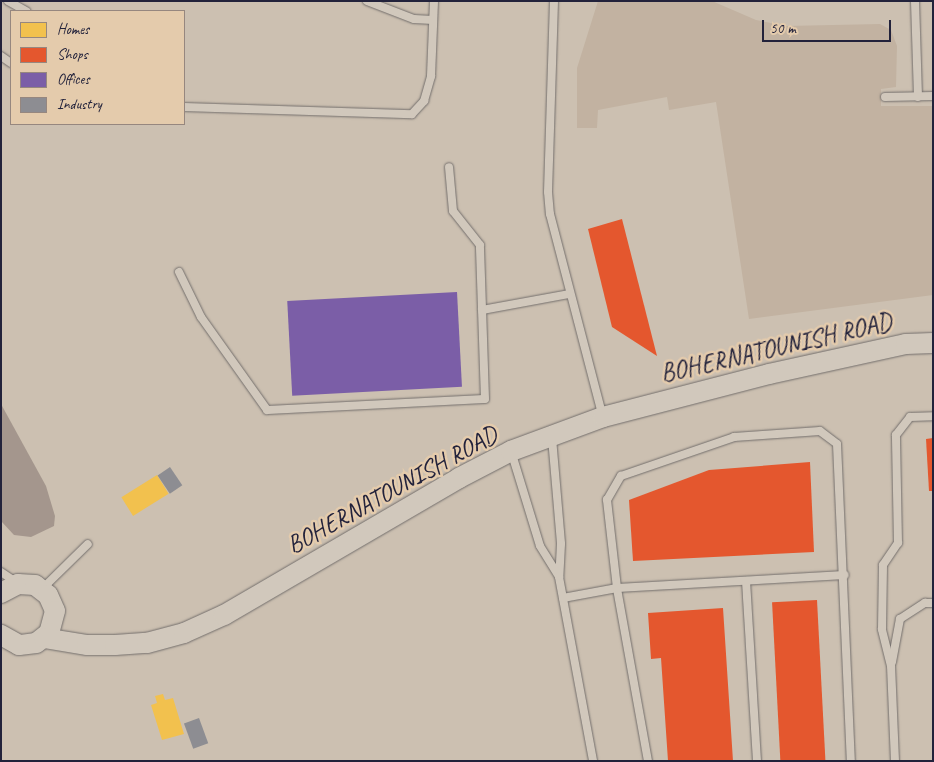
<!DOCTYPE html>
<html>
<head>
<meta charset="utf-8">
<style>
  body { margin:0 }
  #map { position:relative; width:934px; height:762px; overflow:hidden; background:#ccc0b1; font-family:Caveat,sans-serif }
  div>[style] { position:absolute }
  .green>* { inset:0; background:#c2b2a1 }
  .water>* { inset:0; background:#a4968d }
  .homes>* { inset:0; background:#f2c14e; transform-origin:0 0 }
  .shops>* { inset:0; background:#e4572e; transform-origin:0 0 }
  .offices>* { inset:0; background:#7b5ea7; transform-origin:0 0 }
  .industry>* { inset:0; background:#8d8d92; transform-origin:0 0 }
  .roads { filter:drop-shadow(0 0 1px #736e6c) drop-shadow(0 0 1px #736e6c) }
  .service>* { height:8px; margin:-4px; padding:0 4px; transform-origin:4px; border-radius:4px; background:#d1c8bc }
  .tertiary>* { height:20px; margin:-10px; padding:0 10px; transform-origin:10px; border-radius:10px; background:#d1c8bc }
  span { translate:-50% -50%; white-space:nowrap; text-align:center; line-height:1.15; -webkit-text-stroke:5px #e4cbac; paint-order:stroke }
  .street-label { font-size:25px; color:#22223b }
  .frame { position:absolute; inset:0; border:2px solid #22223b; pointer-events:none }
  .legend { position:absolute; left:10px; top:10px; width:175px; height:115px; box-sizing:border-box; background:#e4cbac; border:1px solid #96877f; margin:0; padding:6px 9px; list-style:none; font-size:15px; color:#22223b }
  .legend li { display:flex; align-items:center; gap:10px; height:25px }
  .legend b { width:25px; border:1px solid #96877f }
  .scale { position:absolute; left:762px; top:20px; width:129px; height:22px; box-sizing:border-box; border:2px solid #22223b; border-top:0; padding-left:6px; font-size:15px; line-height:18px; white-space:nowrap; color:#22223b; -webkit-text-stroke:4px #e4cbac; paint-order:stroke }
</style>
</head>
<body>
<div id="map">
  <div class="green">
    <i style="clip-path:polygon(598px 1px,712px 1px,756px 20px,786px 26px,880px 24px,891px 30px,897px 46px,896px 87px,881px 89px,881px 106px,933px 106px,933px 295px,749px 319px,716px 102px,669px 110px,667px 97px,598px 110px,597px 128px,577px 128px,577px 68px)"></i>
  </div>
  <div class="water">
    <i style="clip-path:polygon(1px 404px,46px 486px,55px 516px,54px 526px,31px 537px,14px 535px,1px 521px)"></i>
  </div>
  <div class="homes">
    <i style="left:157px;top:475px;width:22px;height:42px;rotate:58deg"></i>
    <i style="clip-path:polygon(163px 694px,165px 700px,173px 698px,184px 734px,162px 740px,151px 705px,157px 703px,155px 696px)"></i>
  </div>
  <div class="shops">
    <i style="clip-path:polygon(622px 219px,657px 356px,612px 327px,588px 229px)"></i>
    <i style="clip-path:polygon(933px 438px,933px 491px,929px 491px,926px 439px)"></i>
    <i style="clip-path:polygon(810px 462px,814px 552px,633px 561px,629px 500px,709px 470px)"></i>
    <i style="left:817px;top:600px;width:161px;height:45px;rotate:87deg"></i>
    <i style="clip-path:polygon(723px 608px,733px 761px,668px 761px,661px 658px,651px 659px,648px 613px)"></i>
  </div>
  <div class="offices">
    <i style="left:457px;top:292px;width:95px;height:170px;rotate:87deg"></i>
  </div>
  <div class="industry">
    <i style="left:170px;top:467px;width:22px;height:15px;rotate:56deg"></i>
    <i style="left:199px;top:718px;width:27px;height:16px;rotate:70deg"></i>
  </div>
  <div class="roads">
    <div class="service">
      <i style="left:8px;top:1px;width:21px;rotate:29deg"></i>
      <i style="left:367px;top:1px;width:50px;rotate:21deg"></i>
      <i style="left:414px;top:19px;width:19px;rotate:3deg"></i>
      <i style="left:554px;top:1px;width:191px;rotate:91.8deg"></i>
      <i style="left:548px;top:192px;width:22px;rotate:85deg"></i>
      <i style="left:550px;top:214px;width:210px;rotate:75.4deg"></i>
      <i style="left:915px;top:1px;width:96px;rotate:88.2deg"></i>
      <i style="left:1px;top:56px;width:12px;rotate:35deg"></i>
      <i style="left:885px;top:97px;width:48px;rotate:-1.2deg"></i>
      <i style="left:184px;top:107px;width:228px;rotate:1.8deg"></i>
      <i style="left:412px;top:114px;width:18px;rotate:-47deg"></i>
      <i style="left:424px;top:101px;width:26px;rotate:-74deg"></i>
      <i style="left:431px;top:76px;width:75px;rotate:-87.7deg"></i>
      <i style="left:179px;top:272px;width:50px;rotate:63.9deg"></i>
      <i style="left:201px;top:317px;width:114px;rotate:54.6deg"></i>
      <i style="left:267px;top:410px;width:218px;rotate:-2.9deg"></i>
      <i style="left:485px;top:399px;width:154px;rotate:-91.9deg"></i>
      <i style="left:480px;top:245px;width:43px;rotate:-128.5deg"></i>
      <i style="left:453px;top:211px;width:44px;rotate:-95.2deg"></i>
      <i style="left:482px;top:310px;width:88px;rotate:-10.4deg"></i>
      <i style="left:552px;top:438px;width:106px;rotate:85.1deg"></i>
      <i style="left:561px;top:544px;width:33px;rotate:93deg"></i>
      <i style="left:559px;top:577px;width:187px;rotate:79.5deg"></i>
      <i style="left:511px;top:451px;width:99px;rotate:73deg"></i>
      <i style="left:540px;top:546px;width:36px;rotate:58deg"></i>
      <i style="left:1px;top:572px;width:18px;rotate:34deg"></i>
      <i style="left:746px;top:581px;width:180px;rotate:86.5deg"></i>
      <i style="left:42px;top:589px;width:64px;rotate:-44.4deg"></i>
      <i style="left:563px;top:598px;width:55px;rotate:-10.5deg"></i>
      <i style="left:617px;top:588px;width:228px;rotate:-3.3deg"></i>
      <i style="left:892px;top:662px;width:44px;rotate:-79.5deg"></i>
      <i style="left:900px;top:619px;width:30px;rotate:-33deg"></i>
      <i style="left:925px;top:603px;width:8px"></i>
      <i style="left:648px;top:761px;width:176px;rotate:-100.2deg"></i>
      <i style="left:617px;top:588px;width:89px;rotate:-96.5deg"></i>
      <i style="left:607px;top:500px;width:28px;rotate:-60deg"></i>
      <i style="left:621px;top:476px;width:120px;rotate:-19deg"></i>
      <i style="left:734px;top:437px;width:86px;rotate:-4deg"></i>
      <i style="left:820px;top:431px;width:21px;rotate:37deg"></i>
      <i style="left:837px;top:444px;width:317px;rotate:87.5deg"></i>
      <i style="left:895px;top:761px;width:95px;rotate:-92.4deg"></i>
      <i style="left:891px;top:666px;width:38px;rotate:-104deg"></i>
      <i style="left:882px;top:629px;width:64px;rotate:-89.1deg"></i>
      <i style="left:883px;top:565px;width:27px;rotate:-56deg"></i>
      <i style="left:898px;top:543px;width:108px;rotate:-91.1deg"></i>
      <i style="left:896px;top:435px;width:23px;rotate:-52deg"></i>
      <i style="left:910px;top:417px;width:23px;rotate:-2deg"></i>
    </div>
    <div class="tertiary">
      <i style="left:1px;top:593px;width:19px;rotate:-28deg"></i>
      <i style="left:18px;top:584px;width:17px;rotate:3deg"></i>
      <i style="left:35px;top:585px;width:16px;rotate:38deg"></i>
      <i style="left:48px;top:595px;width:17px;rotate:66deg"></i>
      <i style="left:55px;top:611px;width:23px;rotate:105deg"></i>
      <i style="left:49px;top:633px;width:16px;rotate:142deg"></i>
      <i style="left:36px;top:643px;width:17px;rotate:173deg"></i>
      <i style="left:19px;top:645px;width:21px;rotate:-151deg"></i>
      <i style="left:44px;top:638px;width:44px;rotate:9.2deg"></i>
      <i style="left:87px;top:645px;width:28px"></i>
      <i style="left:115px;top:645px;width:32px;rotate:-4deg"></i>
      <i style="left:147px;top:643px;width:38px;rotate:-15deg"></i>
      <i style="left:184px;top:633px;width:44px;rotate:-24.2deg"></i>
      <i style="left:224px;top:615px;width:272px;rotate:-30.2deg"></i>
      <i style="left:459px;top:478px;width:59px;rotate:-27.4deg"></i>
      <i style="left:511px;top:451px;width:98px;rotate:-20.3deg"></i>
      <i style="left:603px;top:417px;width:171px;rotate:-14.5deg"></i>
      <i style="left:769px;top:374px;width:140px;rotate:-12.4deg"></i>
      <i style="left:906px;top:344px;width:27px;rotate:-2deg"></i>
    </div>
  </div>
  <div class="street-label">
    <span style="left:776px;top:348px;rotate:-13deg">BOHERNATOUNISH ROAD</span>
    <span style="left:392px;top:490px;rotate:-29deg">BOHERNATOUNISH ROAD</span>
  </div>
  <div class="frame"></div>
  <ul class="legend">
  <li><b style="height:14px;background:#f2c14e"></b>Homes</li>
  <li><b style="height:14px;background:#e4572e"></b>Shops</li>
  <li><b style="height:14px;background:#7b5ea7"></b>Offices</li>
  <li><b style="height:14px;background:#8d8d92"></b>Industry</li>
  </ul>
  <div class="scale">50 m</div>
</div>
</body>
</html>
